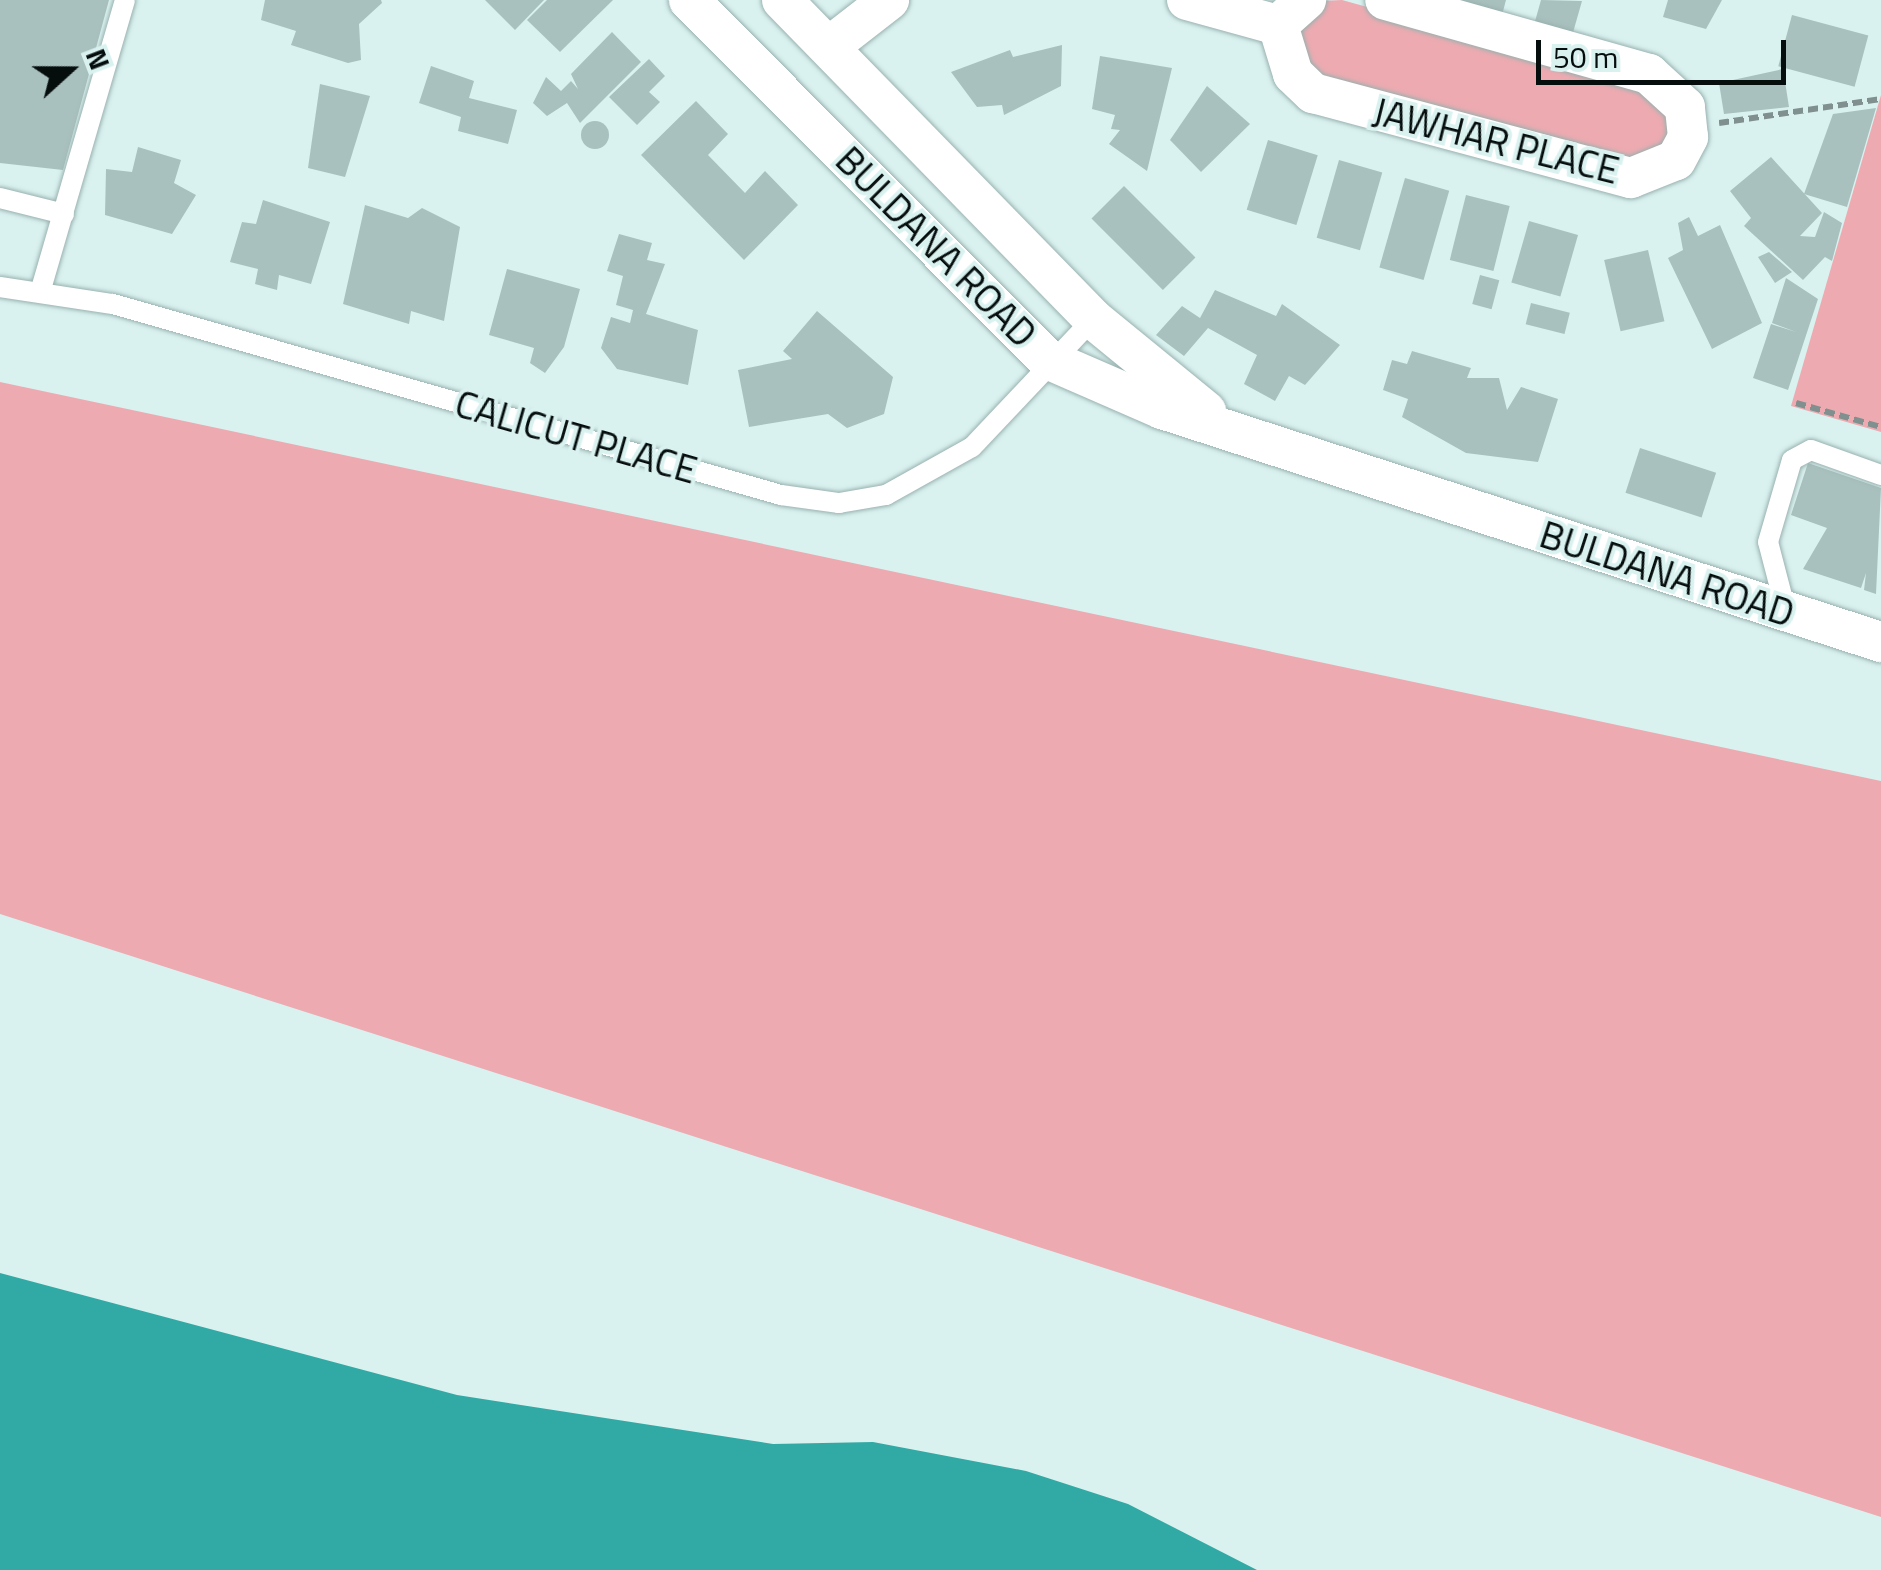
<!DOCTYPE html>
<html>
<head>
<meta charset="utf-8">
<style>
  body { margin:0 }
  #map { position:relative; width:1881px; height:1570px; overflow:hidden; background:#d9f2f0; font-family:"Titillium Web",sans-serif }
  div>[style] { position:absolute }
  .green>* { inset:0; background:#edabb1 }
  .water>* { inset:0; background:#31aaa5 }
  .building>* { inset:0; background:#a8c0be; transform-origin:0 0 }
  .round { border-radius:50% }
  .path>* { height:6px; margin-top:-3px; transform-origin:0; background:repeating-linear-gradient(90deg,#7f908f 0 10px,transparent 0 15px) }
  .roads { filter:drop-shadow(0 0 2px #99b1af) drop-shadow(0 0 2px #99b1af) }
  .service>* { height:20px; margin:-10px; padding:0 10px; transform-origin:10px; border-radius:10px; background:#fff }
  .minor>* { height:40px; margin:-20px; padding:0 20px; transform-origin:20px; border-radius:20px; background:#fff }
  span { translate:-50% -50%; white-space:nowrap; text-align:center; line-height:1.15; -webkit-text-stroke:8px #d9f2f0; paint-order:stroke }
  .street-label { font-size:38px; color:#060d0d }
  .north { position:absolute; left:20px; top:20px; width:100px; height:100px; -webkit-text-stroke:8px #d9f2f0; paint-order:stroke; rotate:69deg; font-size:28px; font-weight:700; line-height:40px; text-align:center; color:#060d0d }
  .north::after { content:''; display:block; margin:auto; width:35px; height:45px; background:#060d0d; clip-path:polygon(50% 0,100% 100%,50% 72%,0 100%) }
  .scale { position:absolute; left:1536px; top:40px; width:250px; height:45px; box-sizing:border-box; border:5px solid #060d0d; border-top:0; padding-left:12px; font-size:30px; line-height:35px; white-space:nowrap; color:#060d0d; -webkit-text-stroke:8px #d9f2f0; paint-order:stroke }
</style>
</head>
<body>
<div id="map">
  <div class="green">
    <i style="clip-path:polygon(1342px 0,1644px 84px,1676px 132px,1647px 167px,1306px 71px,1299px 26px,1321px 1px)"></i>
    <i style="clip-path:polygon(1881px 95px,1881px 432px,1791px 406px)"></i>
    <i style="clip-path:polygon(0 382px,1881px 781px,1881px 1517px,0 914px)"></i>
  </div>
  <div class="water">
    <i style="clip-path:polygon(0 1273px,457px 1395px,773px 1444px,873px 1442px,1026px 1471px,1128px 1504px,1257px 1570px,0 1570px)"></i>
  </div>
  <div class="building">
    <i style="clip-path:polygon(0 0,109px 0,63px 170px,0 163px)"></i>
    <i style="clip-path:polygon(265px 0,381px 0,382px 3px,359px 24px,361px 60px,348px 63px,291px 45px,296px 31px,261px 20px)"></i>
    <i style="clip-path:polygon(485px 0,544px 0,515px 30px)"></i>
    <i style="clip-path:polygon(547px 0,613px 0,560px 52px,527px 20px)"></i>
    <i style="clip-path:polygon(1456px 0,1506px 0,1502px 15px)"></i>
    <i style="clip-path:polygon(1541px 0,1582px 1px,1572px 36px,1534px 25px)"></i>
    <i style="clip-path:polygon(1668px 0,1722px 0,1706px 29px,1663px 17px)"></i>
    <i style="left:1792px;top:15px;width:79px;height:53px;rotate:15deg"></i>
    <i style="clip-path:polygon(612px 32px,641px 62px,580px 123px,567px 103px,547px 116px,533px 103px,546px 77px,561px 91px,571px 81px,578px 89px,571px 74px)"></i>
    <i style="clip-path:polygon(1062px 45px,1061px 86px,1004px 115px,1002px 105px,977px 107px,951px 72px,1010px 50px,1013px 57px)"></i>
    <i style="clip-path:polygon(1100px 56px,1172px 68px,1147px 171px,1109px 144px,1120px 130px,1111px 129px,1115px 115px,1092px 109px)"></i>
    <i style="clip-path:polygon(649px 59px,665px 76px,649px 92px,660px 102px,637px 125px,609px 97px)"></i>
    <i style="clip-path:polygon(431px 66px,474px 81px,469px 98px,517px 110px,508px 144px,458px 131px,461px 117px,419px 103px)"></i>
    <i style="clip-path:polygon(1783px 69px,1789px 107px,1724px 114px,1719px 83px)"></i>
    <i style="clip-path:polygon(320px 84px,370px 96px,345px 177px,308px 168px)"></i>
    <i style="clip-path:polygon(1207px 86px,1250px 124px,1201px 172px,1170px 140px)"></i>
    <i style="clip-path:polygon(696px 101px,728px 134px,708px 155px,745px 193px,765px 171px,798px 205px,744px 260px,641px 155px)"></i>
    <i style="clip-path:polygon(1876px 108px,1847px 207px,1804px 194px,1833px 114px)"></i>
    <i class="round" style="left:581px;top:121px;width:28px;height:28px"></i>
    <i style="left:1268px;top:140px;width:52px;height:73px;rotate:17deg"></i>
    <i style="clip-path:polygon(138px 147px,181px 160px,174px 183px,196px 195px,172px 234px,105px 215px,106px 169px,132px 172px)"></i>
    <i style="clip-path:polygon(1771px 157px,1822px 213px,1800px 236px,1815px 237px,1824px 212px,1842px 223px,1832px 261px,1825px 257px,1803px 280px,1744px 226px,1751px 218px,1730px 191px)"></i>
    <i style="left:1339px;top:160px;width:45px;height:81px;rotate:16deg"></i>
    <i style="left:1405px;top:178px;width:46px;height:93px;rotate:16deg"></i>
    <i style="left:1124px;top:186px;width:101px;height:46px;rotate:45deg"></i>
    <i style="left:1466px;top:195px;width:45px;height:67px;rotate:14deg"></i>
    <i style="clip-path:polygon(263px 200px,330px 222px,311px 284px,279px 275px,277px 290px,255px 284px,258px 269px,230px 262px,242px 222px,256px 224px)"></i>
    <i style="clip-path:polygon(365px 205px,408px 218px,422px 208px,460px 227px,444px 321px,411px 311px,409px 324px,343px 304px)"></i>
    <i style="clip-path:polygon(1689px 217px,1698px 236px,1720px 225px,1762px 323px,1712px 349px,1668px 258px,1683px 250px,1678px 223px)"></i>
    <i style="left:1529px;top:221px;width:51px;height:64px;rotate:16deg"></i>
    <i style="clip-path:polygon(619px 234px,652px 243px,647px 260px,665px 264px,646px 314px,698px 330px,688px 385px,617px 369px,601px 348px,611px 317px,630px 323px,633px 310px,616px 305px,623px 276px,607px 271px)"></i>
    <i style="left:1648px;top:250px;width:73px;height:45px;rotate:77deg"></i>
    <i style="clip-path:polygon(1769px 252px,1792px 272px,1775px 283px,1758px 257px)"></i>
    <i style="clip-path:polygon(507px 269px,580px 289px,564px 347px,545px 373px,530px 363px,534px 348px,489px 335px)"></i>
    <i style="left:1480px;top:275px;width:20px;height:30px;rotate:15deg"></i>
    <i style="clip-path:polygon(1786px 278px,1818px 299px,1788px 390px,1753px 378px,1771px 324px,1796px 332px,1772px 323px)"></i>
    <i style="clip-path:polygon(1215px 290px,1276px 316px,1282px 304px,1340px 345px,1305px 385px,1289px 376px,1275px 401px,1244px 384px,1257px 355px,1208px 328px,1184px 356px,1156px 335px,1182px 306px,1200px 318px)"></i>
    <i style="left:1531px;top:303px;width:40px;height:22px;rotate:14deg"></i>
    <i style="clip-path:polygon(817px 311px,893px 377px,884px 414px,847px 428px,828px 414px,749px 427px,738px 370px,792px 359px,783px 351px)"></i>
    <i style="clip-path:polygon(1412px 351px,1471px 368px,1467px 378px,1499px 378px,1507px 410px,1521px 387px,1558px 399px,1538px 462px,1466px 453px,1402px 417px,1408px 399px,1383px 390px,1392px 360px,1407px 364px)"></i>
    <i style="left:1640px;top:448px;width:80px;height:47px;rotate:18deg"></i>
    <i style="clip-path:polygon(1808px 463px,1881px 488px,1876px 594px,1864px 590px,1866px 573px,1861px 588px,1803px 569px,1827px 528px,1791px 515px)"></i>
  </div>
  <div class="path">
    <i style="left:1719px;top:123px;width:164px;rotate:-8.4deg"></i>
    <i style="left:1796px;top:403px;width:88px;rotate:15.8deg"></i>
  </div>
  <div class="roads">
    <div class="service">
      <i style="left:0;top:198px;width:66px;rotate:14deg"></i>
      <i style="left:0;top:287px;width:114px;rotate:8.6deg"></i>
      <i style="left:113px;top:304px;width:695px;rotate:15.96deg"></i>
      <i style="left:781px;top:495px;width:59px;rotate:7.9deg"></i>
      <i style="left:839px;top:503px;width:48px;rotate:-9.7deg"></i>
      <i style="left:886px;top:495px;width:98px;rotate:-29.2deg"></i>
      <i style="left:972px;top:447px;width:176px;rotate:-46.6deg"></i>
      <i style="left:41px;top:289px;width:301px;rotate:-73.8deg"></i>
      <i style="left:1786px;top:611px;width:71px;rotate:-104.6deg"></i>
      <i style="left:1768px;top:542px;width:85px;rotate:-73.7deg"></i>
      <i style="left:1792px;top:460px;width:21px;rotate:-28deg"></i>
      <i style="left:1811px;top:450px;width:74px;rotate:19.7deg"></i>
    </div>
    <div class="minor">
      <i style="left:689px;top:0;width:507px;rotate:45.08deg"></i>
      <i style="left:1047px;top:359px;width:125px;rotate:23.5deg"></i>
      <i style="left:1162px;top:409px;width:756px;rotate:17.96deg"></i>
      <i style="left:782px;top:0;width:446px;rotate:45.7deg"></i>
      <i style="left:1093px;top:319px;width:146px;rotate:39.2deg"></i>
      <i style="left:1187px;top:0;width:94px;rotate:15.4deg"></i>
      <i style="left:1278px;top:25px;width:51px;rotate:73deg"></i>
      <i style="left:1293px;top:74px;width:28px;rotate:44deg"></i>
      <i style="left:1313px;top:93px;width:329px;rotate:15deg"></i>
      <i style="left:1631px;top:178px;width:48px;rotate:-21.8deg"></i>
      <i style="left:1676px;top:160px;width:26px;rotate:-62deg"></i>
      <i style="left:1688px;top:137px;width:30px;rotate:-96deg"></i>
      <i style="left:1685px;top:107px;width:49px;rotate:-137.5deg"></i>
      <i style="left:1649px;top:74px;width:274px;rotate:-164.3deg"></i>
      <i style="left:1278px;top:25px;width:38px;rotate:-42deg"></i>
      <i style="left:830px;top:46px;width:75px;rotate:-37.9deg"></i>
    </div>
  </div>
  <div class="street-label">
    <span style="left:1496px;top:141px;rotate:14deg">JAWHAR PLACE</span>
    <span style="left:936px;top:247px;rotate:45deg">BULDANA ROAD</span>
    <span style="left:576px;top:437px;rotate:16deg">CALICUT PLACE</span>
    <span style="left:1667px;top:574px;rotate:18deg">BULDANA ROAD</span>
  </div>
  <div class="north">N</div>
  <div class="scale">50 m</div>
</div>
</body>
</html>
